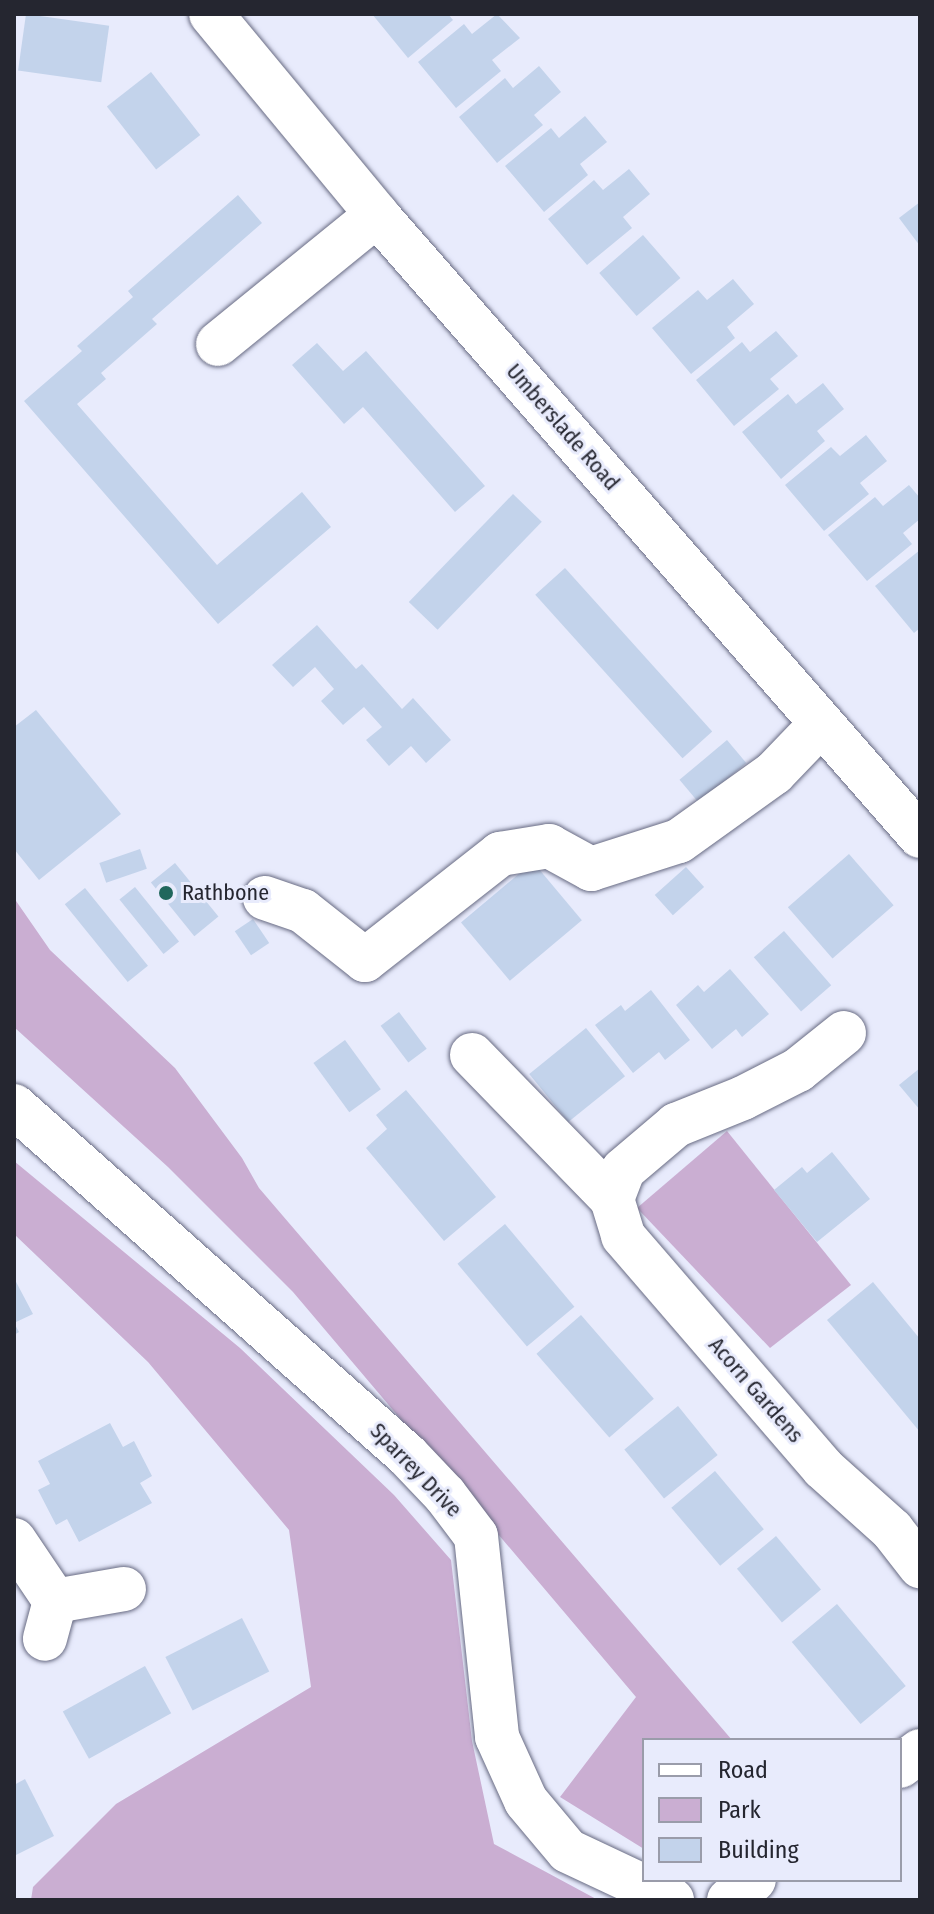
<!DOCTYPE html>
<html>
<head>
<meta charset="utf-8">
<style>
  body { margin:0 }
  #map { position:relative; width:934px; height:1914px; overflow:hidden; background:#e8ebfc; font-family:"Fira Sans Condensed",sans-serif }
  div>[style] { position:absolute }
  .green>* { inset:0; background:#caaed2 }
  .building>* { inset:0; background:#c3d3eb; transform-origin:0 0 }
  .roads { filter:drop-shadow(0 0 2px #686b83) drop-shadow(0 0 2px #686b83) }
  .minor>* { height:44px; margin:-22px; padding:0 22px; transform-origin:22px; border-radius:22px; background:#fff }
  .dots>* { width:22px; height:22px; translate:-50% -50%; box-sizing:border-box; border:4px solid #e8ebfc; border-radius:50% }
  span { translate:-50% -50%; white-space:nowrap; text-align:center; line-height:1.15; -webkit-text-stroke:6px #e8ebfc; paint-order:stroke }
  .street-label { font-size:22px; color:#252630 }
  .poi-label { font-size:22px; color:#252630 }
  .left { translate:0 -50%; text-align:left }
  .frame { position:absolute; inset:0; border:16px solid #252630; pointer-events:none }
  .legend { position:absolute; left:642px; top:1738px; width:260px; height:144px; box-sizing:border-box; background:#e8ebfc; border:2px solid #9a9caa; margin:0; padding:10px 14px; list-style:none; font-size:24px; color:#252630 }
  .legend li { display:flex; align-items:center; gap:16px; height:40px }
  .legend b { width:40px; border:2px solid #9a9caa }
</style>
</head>
<body>
<div id="map">
  <div class="green">
    <i style="clip-path:polygon(14px 898px,50px 950px,175px 1068px,242px 1158px,259px 1188px,732px 1740px,644px 1740px,644px 1849px,560px 1797px,636px 1697px,293px 1292px,168px 1167px,14px 1027px)"></i>
    <i style="clip-path:polygon(727px 1131px,851px 1285px,770px 1348px,637px 1208px)"></i>
    <i style="clip-path:polygon(14px 1161px,240px 1348px,394px 1495px,451px 1560px,472px 1741px,494px 1844px,598px 1900px,31px 1900px,33px 1887px,116px 1804px,311px 1687px,289px 1530px,148px 1362px,15px 1235px)"></i>
  </div>
  <div class="building">
    <i style="left:26px;top:14px;width:84px;height:57px;rotate:8deg"></i>
    <i style="clip-path:polygon(372px 14px,448px 14px,453px 20px,408px 58px)"></i>
    <i style="clip-path:polygon(497px 14px,520px 38px,492px 60px,501px 71px,456px 108px,418px 62px,464px 24px,472px 34px)"></i>
    <i style="clip-path:polygon(539px 66px,561px 92px,534px 115px,543px 125px,497px 163px,459px 117px,505px 78px,513px 88px)"></i>
    <i style="left:151px;top:72px;width:80px;height:56px;rotate:52deg"></i>
    <i style="clip-path:polygon(585px 116px,607px 142px,580px 164px,588px 175px,544px 212px,505px 166px,551px 128px,559px 138px)"></i>
    <i style="clip-path:polygon(629px 169px,650px 194px,623px 217px,632px 228px,587px 265px,548px 219px,594px 180px,603px 190px)"></i>
    <i style="clip-path:polygon(238px 195px,262px 223px,152px 319px,157px 324px,101px 373px,106px 379px,77px 404px,217px 565px,302px 492px,331px 527px,218px 624px,24px 401px,82px 351px,77px 346px,133px 297px,128px 291px)"></i>
    <i style="clip-path:polygon(920px 202px,920px 246px,899px 218px)"></i>
    <i style="left:643px;top:235px;width:57px;height:58px;rotate:49deg"></i>
    <i style="clip-path:polygon(733px 279px,754px 304px,727px 327px,735px 338px,691px 374px,652px 328px,698px 290px,707px 300px)"></i>
    <i style="clip-path:polygon(776px 331px,798px 356px,770px 379px,779px 389px,734px 426px,696px 380px,742px 342px,750px 352px)"></i>
    <i style="clip-path:polygon(317px 343px,343px 371px,366px 351px,485px 486px,455px 512px,363px 407px,344px 424px,292px 365px)"></i>
    <i style="clip-path:polygon(823px 383px,844px 409px,817px 431px,825px 441px,781px 479px,742px 432px,788px 394px,796px 404px)"></i>
    <i style="clip-path:polygon(866px 435px,887px 461px,860px 483px,869px 494px,824px 531px,785px 485px,831px 447px,840px 456px)"></i>
    <i style="clip-path:polygon(909px 485px,920px 498px,920px 519px,903px 533px,912px 544px,867px 581px,828px 535px,875px 497px,883px 506px)"></i>
    <i style="left:513px;top:494px;width:40px;height:150px;rotate:44deg"></i>
    <i style="clip-path:polygon(920px 550px,920px 628px,914px 633px,875px 586px)"></i>
    <i style="left:565px;top:568px;width:220px;height:40px;rotate:48deg"></i>
    <i style="clip-path:polygon(317px 625px,356px 669px,362px 664px,402px 709px,413px 698px,451px 740px,426px 763px,411px 746px,389px 766px,366px 740px,382px 727px,364px 707px,343px 725px,321px 701px,334px 689px,315px 667px,293px 687px,272px 665px)"></i>
    <i style="clip-path:polygon(36px 710px,121px 814px,39px 880px,14px 849px,14px 727px)"></i>
    <i style="left:727px;top:740px;width:30px;height:62px;rotate:50deg"></i>
    <i style="left:140px;top:849px;width:21px;height:43px;rotate:71deg"></i>
    <i style="left:849px;top:854px;width:68px;height:81px;rotate:49deg"></i>
    <i style="left:533px;top:862px;width:76px;height:94px;rotate:50deg"></i>
    <i style="left:175px;top:863px;width:69px;height:31px;rotate:51deg"></i>
    <i style="left:686px;top:867px;width:27px;height:42px;rotate:48deg"></i>
    <i style="left:135px;top:887px;width:70px;height:20px;rotate:51deg"></i>
    <i style="left:85px;top:888px;width:100px;height:26px;rotate:51deg"></i>
    <i style="left:253px;top:919px;width:29px;height:22px;rotate:56deg"></i>
    <i style="left:784px;top:931px;width:72px;height:40px;rotate:49deg"></i>
    <i style="clip-path:polygon(730px 969px,769px 1014px,742px 1037px,736px 1029px,712px 1049px,676px 1005px,698px 985px,704px 992px)"></i>
    <i style="clip-path:polygon(651px 990px,690px 1040px,665px 1060px,659px 1052px,633px 1073px,595px 1025px,621px 1005px,625px 1011px)"></i>
    <i style="left:399px;top:1012px;width:46px;height:23px;rotate:53deg"></i>
    <i style="left:586px;top:1028px;width:62px;height:73px;rotate:51deg"></i>
    <i style="left:345px;top:1040px;width:61px;height:39px;rotate:54deg"></i>
    <i style="clip-path:polygon(920px 1068px,920px 1110px,899px 1085px)"></i>
    <i style="clip-path:polygon(406px 1090px,496px 1197px,444px 1241px,366px 1148px,387px 1129px,376px 1115px)"></i>
    <i style="clip-path:polygon(832px 1152px,870px 1199px,817px 1242px,774px 1190px,802px 1167px,807px 1173px)"></i>
    <i style="left:505px;top:1224px;width:108px;height:62px;rotate:50deg"></i>
    <i style="clip-path:polygon(14px 1278px,33px 1314px,14px 1323px,19px 1332px,14px 1335px)"></i>
    <i style="clip-path:polygon(873px 1282px,920px 1339px,920px 1432px,827px 1320px)"></i>
    <i style="left:581px;top:1315px;width:111px;height:59px;rotate:49deg"></i>
    <i style="left:678px;top:1406px;width:63px;height:69px;rotate:51deg"></i>
    <i style="clip-path:polygon(110px 1423px,123px 1447px,134px 1441px,152px 1476px,140px 1483px,152px 1503px,79px 1542px,67px 1519px,56px 1525px,38px 1490px,50px 1484px,38px 1461px)"></i>
    <i style="left:715px;top:1471px;width:76px;height:57px;rotate:50deg"></i>
    <i style="left:776px;top:1536px;width:70px;height:51px;rotate:50deg"></i>
    <i style="left:837px;top:1604px;width:107px;height:59px;rotate:50deg"></i>
    <i style="left:242px;top:1618px;width:60px;height:86px;rotate:63deg"></i>
    <i style="left:145px;top:1666px;width:54px;height:94px;rotate:61deg"></i>
    <i style="clip-path:polygon(25px 1779px,54px 1836px,14px 1856px,14px 1785px)"></i>
  </div>
  <div class="roads">
    <div class="minor">
      <i style="left:211px;top:14px;width:261px;rotate:50.4deg"></i>
      <i style="left:377px;top:215px;width:825px;rotate:48.83deg"></i>
      <i style="left:218px;top:344px;width:205px;rotate:-39.1deg"></i>
      <i style="left:265px;top:898px;width:40px;rotate:18.9deg"></i>
      <i style="left:303px;top:911px;width:79px;rotate:38.3deg"></i>
      <i style="left:365px;top:960px;width:172px;rotate:-38.1deg"></i>
      <i style="left:500px;top:854px;width:50px;rotate:-9.3deg"></i>
      <i style="left:549px;top:846px;width:48px;rotate:28.7deg"></i>
      <i style="left:591px;top:869px;width:92px;rotate:-17.7deg"></i>
      <i style="left:679px;top:841px;width:117px;rotate:-35.6deg"></i>
      <i style="left:774px;top:773px;width:68px;rotate:-46.2deg"></i>
      <i style="left:472px;top:1055px;width:201px;rotate:45.8deg"></i>
      <i style="left:612px;top:1199px;width:39px;rotate:73deg"></i>
      <i style="left:623px;top:1236px;width:306px;rotate:49.2deg"></i>
      <i style="left:823px;top:1468px;width:93px;rotate:41.9deg"></i>
      <i style="left:892px;top:1530px;width:46px;rotate:52.1deg"></i>
      <i style="left:14px;top:1106px;width:526px;rotate:41.61deg"></i>
      <i style="left:407px;top:1455px;width:55px;rotate:46.5deg"></i>
      <i style="left:445px;top:1495px;width:51px;rotate:52.9deg"></i>
      <i style="left:476px;top:1536px;width:202px;rotate:84deg"></i>
      <i style="left:497px;top:1737px;width:70px;rotate:65.6deg"></i>
      <i style="left:526px;top:1801px;width:65px;rotate:50deg"></i>
      <i style="left:568px;top:1851px;width:115px;rotate:25.2deg"></i>
      <i style="left:612px;top:1199px;width:31px;rotate:-69deg"></i>
      <i style="left:623px;top:1170px;width:70px;rotate:-40.3deg"></i>
      <i style="left:676px;top:1125px;width:72px;rotate:-21.9deg"></i>
      <i style="left:743px;top:1098px;width:62px;rotate:-27deg"></i>
      <i style="left:798px;top:1070px;width:59px;rotate:-38.8deg"></i>
      <i style="left:14px;top:1540px;width:73px;rotate:56.1deg"></i>
      <i style="left:55px;top:1601px;width:39px;rotate:105deg"></i>
      <i style="left:55px;top:1601px;width:70px;rotate:-9.9deg"></i>
      <i style="left:900px;top:1766px;width:25px;rotate:-37deg"></i>
      <i style="left:729px;top:1900px;width:32px;rotate:-39deg"></i>
    </div>
  </div>
  <div class="dots">
    <i style="left:166px;top:893px;background:#20675c"></i>
  </div>
  <div class="street-label">
    <span style="left:563px;top:427px;rotate:49deg">Umberslade Road</span>
    <span style="left:756px;top:1390px;rotate:49deg">Acorn Gardens</span>
    <span style="left:416px;top:1470px;rotate:46deg">Sparrey Drive</span>
  </div>
  <div class="poi-label">
    <span class="left" style="left:182px;top:893px">Rathbone</span>
  </div>
  <div class="frame"></div>
  <ul class="legend">
  <li><b style="height:10px;background:#fff"></b>Road</li>
  <li><b style="height:22px;background:#caaed2"></b>Park</li>
  <li><b style="height:22px;background:#c3d3eb"></b>Building</li>
  </ul>
</div>
</body>
</html>
